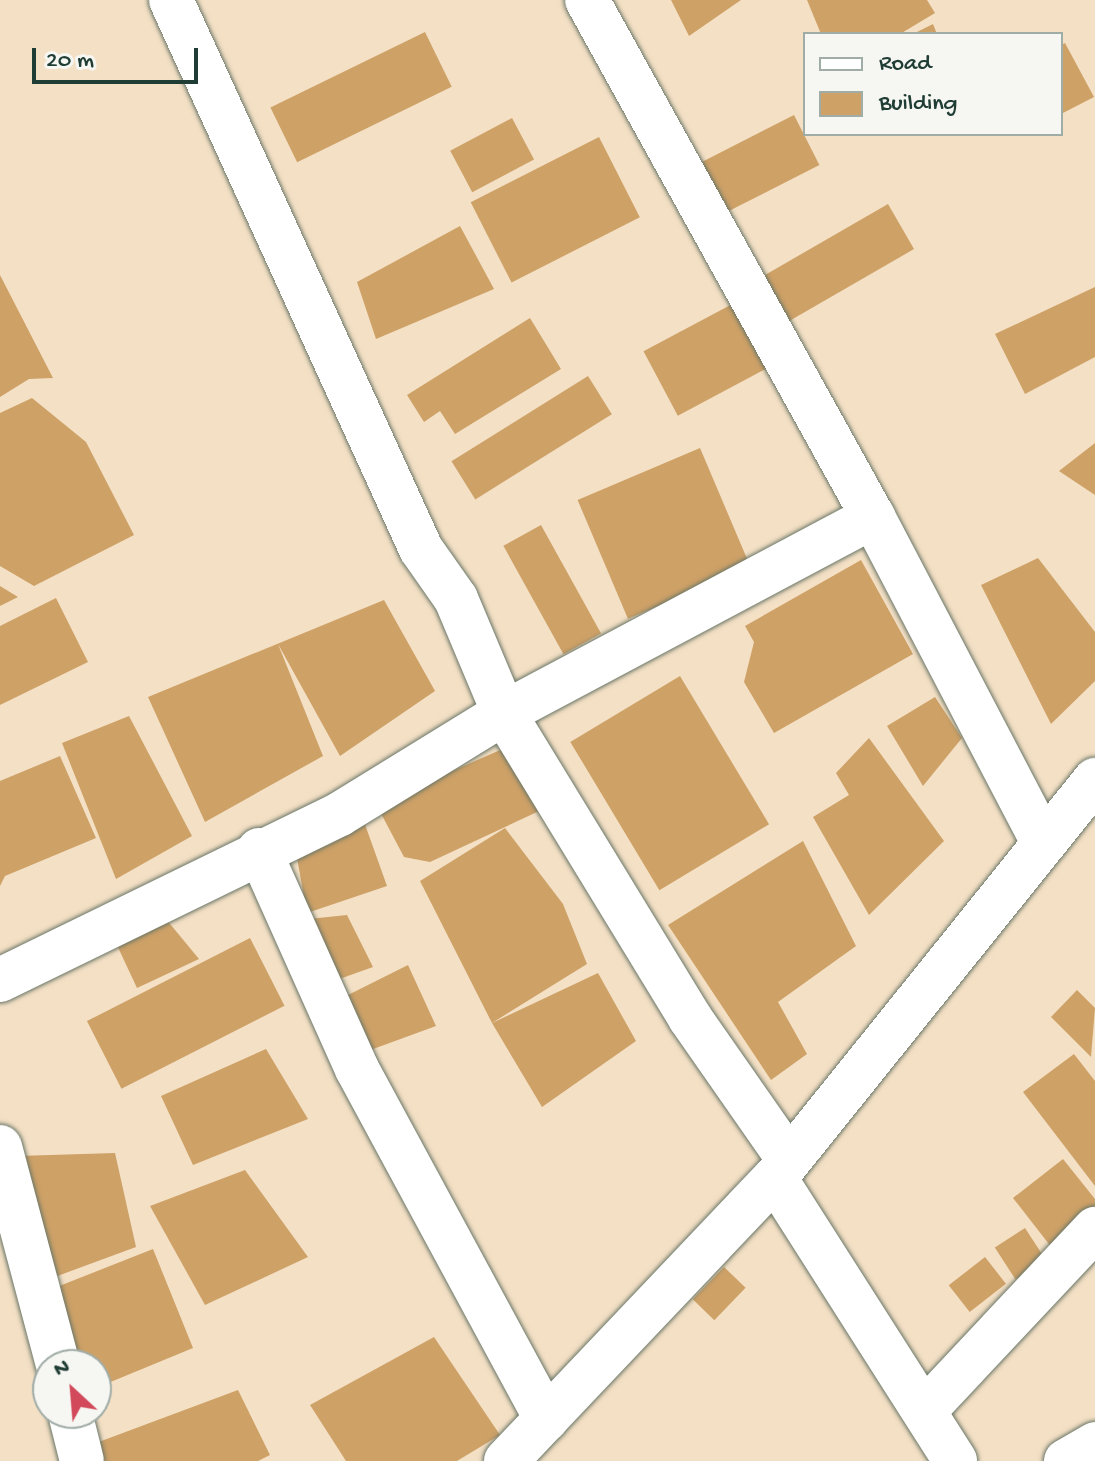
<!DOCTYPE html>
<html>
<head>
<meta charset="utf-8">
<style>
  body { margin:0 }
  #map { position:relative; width:1095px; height:1461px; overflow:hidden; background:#f4e0c5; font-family:"Gochi Hand",sans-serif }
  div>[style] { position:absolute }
  .building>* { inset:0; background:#cea167; transform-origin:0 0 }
  .roads { filter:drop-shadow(0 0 2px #6a7667) drop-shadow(0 0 2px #6a7667) }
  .minor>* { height:44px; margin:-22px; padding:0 22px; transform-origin:22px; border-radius:22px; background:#fff }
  span { translate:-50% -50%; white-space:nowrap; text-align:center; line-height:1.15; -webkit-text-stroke:6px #f6f6f2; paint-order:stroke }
  .legend { position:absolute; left:803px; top:32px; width:260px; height:104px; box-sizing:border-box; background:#f6f6f2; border:2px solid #a0aca6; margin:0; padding:10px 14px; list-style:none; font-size:24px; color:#1f3d34 }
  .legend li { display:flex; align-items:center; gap:16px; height:40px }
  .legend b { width:40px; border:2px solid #a0aca6 }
  .north { position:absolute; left:32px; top:1349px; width:80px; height:80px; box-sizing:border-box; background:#f6f6f2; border:2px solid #a0aca6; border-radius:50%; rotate:334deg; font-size:22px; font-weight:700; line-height:32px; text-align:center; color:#1f3d34 }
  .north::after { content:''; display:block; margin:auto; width:28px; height:36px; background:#d1495b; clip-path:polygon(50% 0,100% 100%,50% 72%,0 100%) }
  .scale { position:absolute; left:32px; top:48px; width:166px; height:36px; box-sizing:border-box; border:4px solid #1f3d34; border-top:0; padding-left:10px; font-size:24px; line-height:28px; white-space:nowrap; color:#1f3d34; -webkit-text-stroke:6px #f6f6f2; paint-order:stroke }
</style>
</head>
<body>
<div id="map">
  <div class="building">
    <i style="clip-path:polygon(671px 0,741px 0,689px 36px)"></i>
    <i style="clip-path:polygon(807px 0,927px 0,935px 13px,900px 34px,821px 34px)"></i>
    <i style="clip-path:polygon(933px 24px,937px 34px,913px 34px)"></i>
    <i style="left:425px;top:32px;width:61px;height:172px;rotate:64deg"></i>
    <i style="clip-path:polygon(1065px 43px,1094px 97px,1061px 114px,1061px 45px)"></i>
    <i style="left:794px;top:115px;width:56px;height:110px;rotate:63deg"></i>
    <i style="left:512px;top:118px;width:47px;height:70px;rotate:62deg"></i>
    <i style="left:599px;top:137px;width:90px;height:144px;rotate:63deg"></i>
    <i style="left:888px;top:204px;width:52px;height:159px;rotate:60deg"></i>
    <i style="clip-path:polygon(460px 226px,494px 289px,376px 339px,357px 282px)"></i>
    <i style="clip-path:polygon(0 275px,53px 378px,29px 379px,0 397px)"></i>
    <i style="clip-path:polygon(1095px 287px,1095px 357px,1025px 394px,995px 334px)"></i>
    <i style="left:738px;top:301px;width:73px;height:107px;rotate:62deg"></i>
    <i style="clip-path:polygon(530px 318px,561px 369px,455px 434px,440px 411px,424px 422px,407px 395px)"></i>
    <i style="left:588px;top:376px;width:45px;height:161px;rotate:58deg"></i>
    <i style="clip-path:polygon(32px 398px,86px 442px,134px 535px,34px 586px,0 566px,0 413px)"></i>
    <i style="clip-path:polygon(1095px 443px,1095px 495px,1059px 471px)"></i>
    <i style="left:700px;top:448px;width:129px;height:133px;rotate:67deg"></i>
    <i style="left:541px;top:525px;width:124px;height:43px;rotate:61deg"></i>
    <i style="clip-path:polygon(1038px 558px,1095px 632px,1095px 681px,1051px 724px,981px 585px)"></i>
    <i style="clip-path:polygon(861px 560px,913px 654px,774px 733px,744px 682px,754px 642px,745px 626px)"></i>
    <i style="clip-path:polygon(0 586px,18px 597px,0 606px)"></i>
    <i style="clip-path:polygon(56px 598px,88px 662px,0 705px,0 626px)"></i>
    <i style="clip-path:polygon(384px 600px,435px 691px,340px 756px,278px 644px,323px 756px,205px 822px,148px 697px)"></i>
    <i style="left:680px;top:676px;width:173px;height:128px;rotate:59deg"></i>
    <i style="clip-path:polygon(935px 697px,962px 738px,923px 786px,887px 726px)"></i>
    <i style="clip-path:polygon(129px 716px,192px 836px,116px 879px,62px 743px)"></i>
    <i style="clip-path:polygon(869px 738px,944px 841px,869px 915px,813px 817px,849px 795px,836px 773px)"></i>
    <i style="clip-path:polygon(512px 745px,550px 806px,430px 862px,404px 857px,376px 804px)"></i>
    <i style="clip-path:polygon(60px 756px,96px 838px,5px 876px,0 886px,0 781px)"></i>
    <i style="clip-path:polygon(362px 816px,387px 886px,307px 913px,297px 858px)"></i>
    <i style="clip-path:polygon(505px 828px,563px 904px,587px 964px,492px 1023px,420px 881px)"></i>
    <i style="clip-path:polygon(803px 841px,856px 946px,778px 1002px,807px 1054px,771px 1080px,668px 925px)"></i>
    <i style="clip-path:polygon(161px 913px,199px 959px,137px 988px,108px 926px)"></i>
    <i style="clip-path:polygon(347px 915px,373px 967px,331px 982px,309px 919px)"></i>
    <i style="left:250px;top:938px;width:76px;height:183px;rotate:63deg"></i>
    <i style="clip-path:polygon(408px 965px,436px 1026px,365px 1052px,338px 1000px)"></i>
    <i style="clip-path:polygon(598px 973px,636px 1041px,542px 1107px,492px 1023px)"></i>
    <i style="clip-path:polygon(1077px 990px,1095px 1008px,1091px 1057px,1051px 1017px)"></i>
    <i style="clip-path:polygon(266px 1049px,308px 1119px,193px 1165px,161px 1096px)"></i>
    <i style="clip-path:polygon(1074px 1054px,1095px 1081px,1095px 1186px,1023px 1092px)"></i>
    <i style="clip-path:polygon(115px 1153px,136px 1247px,52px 1278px,18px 1156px)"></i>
    <i style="clip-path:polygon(1063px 1159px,1095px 1199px,1095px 1214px,1052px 1248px,1013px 1198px)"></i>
    <i style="clip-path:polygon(245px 1170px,308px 1257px,205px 1305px,150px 1206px)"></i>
    <i style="left:1025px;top:1228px;width:38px;height:36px;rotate:57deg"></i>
    <i style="clip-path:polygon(153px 1249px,193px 1348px,96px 1388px,96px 1365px,70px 1365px,39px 1294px)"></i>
    <i style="left:985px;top:1257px;width:34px;height:46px;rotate:52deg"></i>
    <i style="left:724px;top:1267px;width:30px;height:45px;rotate:44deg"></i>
    <i style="clip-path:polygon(434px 1337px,500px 1435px,457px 1461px,346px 1461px,310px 1405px)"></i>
    <i style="clip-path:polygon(238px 1390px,270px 1455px,258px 1461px,100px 1461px,96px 1443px)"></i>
  </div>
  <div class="roads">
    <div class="minor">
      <i style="left:171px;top:0;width:603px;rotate:65.52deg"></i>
      <i style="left:421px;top:549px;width:61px;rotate:55deg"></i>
      <i style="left:456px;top:599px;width:124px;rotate:67.2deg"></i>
      <i style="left:504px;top:713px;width:357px;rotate:58.6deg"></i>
      <i style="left:690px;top:1018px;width:169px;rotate:55.1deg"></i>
      <i style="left:587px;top:0;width:591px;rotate:61.05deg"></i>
      <i style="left:873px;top:517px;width:367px;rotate:62.4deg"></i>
      <i style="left:259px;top:850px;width:240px;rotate:65.9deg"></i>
      <i style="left:357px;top:1069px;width:398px;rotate:61.6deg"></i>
      <i style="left:0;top:980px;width:378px;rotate:-26deg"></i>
      <i style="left:340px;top:814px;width:193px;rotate:-31.6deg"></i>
      <i style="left:504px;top:713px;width:418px;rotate:-28deg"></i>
      <i style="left:0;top:1147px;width:226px;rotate:75.1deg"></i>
      <i style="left:775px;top:1178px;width:335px;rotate:57.5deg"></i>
      <i style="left:924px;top:1411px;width:250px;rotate:-46.8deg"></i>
      <i style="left:70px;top:1413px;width:49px;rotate:76deg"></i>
      <i style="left:506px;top:1461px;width:390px;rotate:-46.5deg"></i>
      <i style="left:775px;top:1178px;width:511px;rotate:-51.2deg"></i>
      <i style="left:1066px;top:1461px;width:34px;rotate:-30deg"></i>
    </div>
  </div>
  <ul class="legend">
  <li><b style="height:10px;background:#fff"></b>Road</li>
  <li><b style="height:22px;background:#cea167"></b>Building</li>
  </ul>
  <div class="north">N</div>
  <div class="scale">20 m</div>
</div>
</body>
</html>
